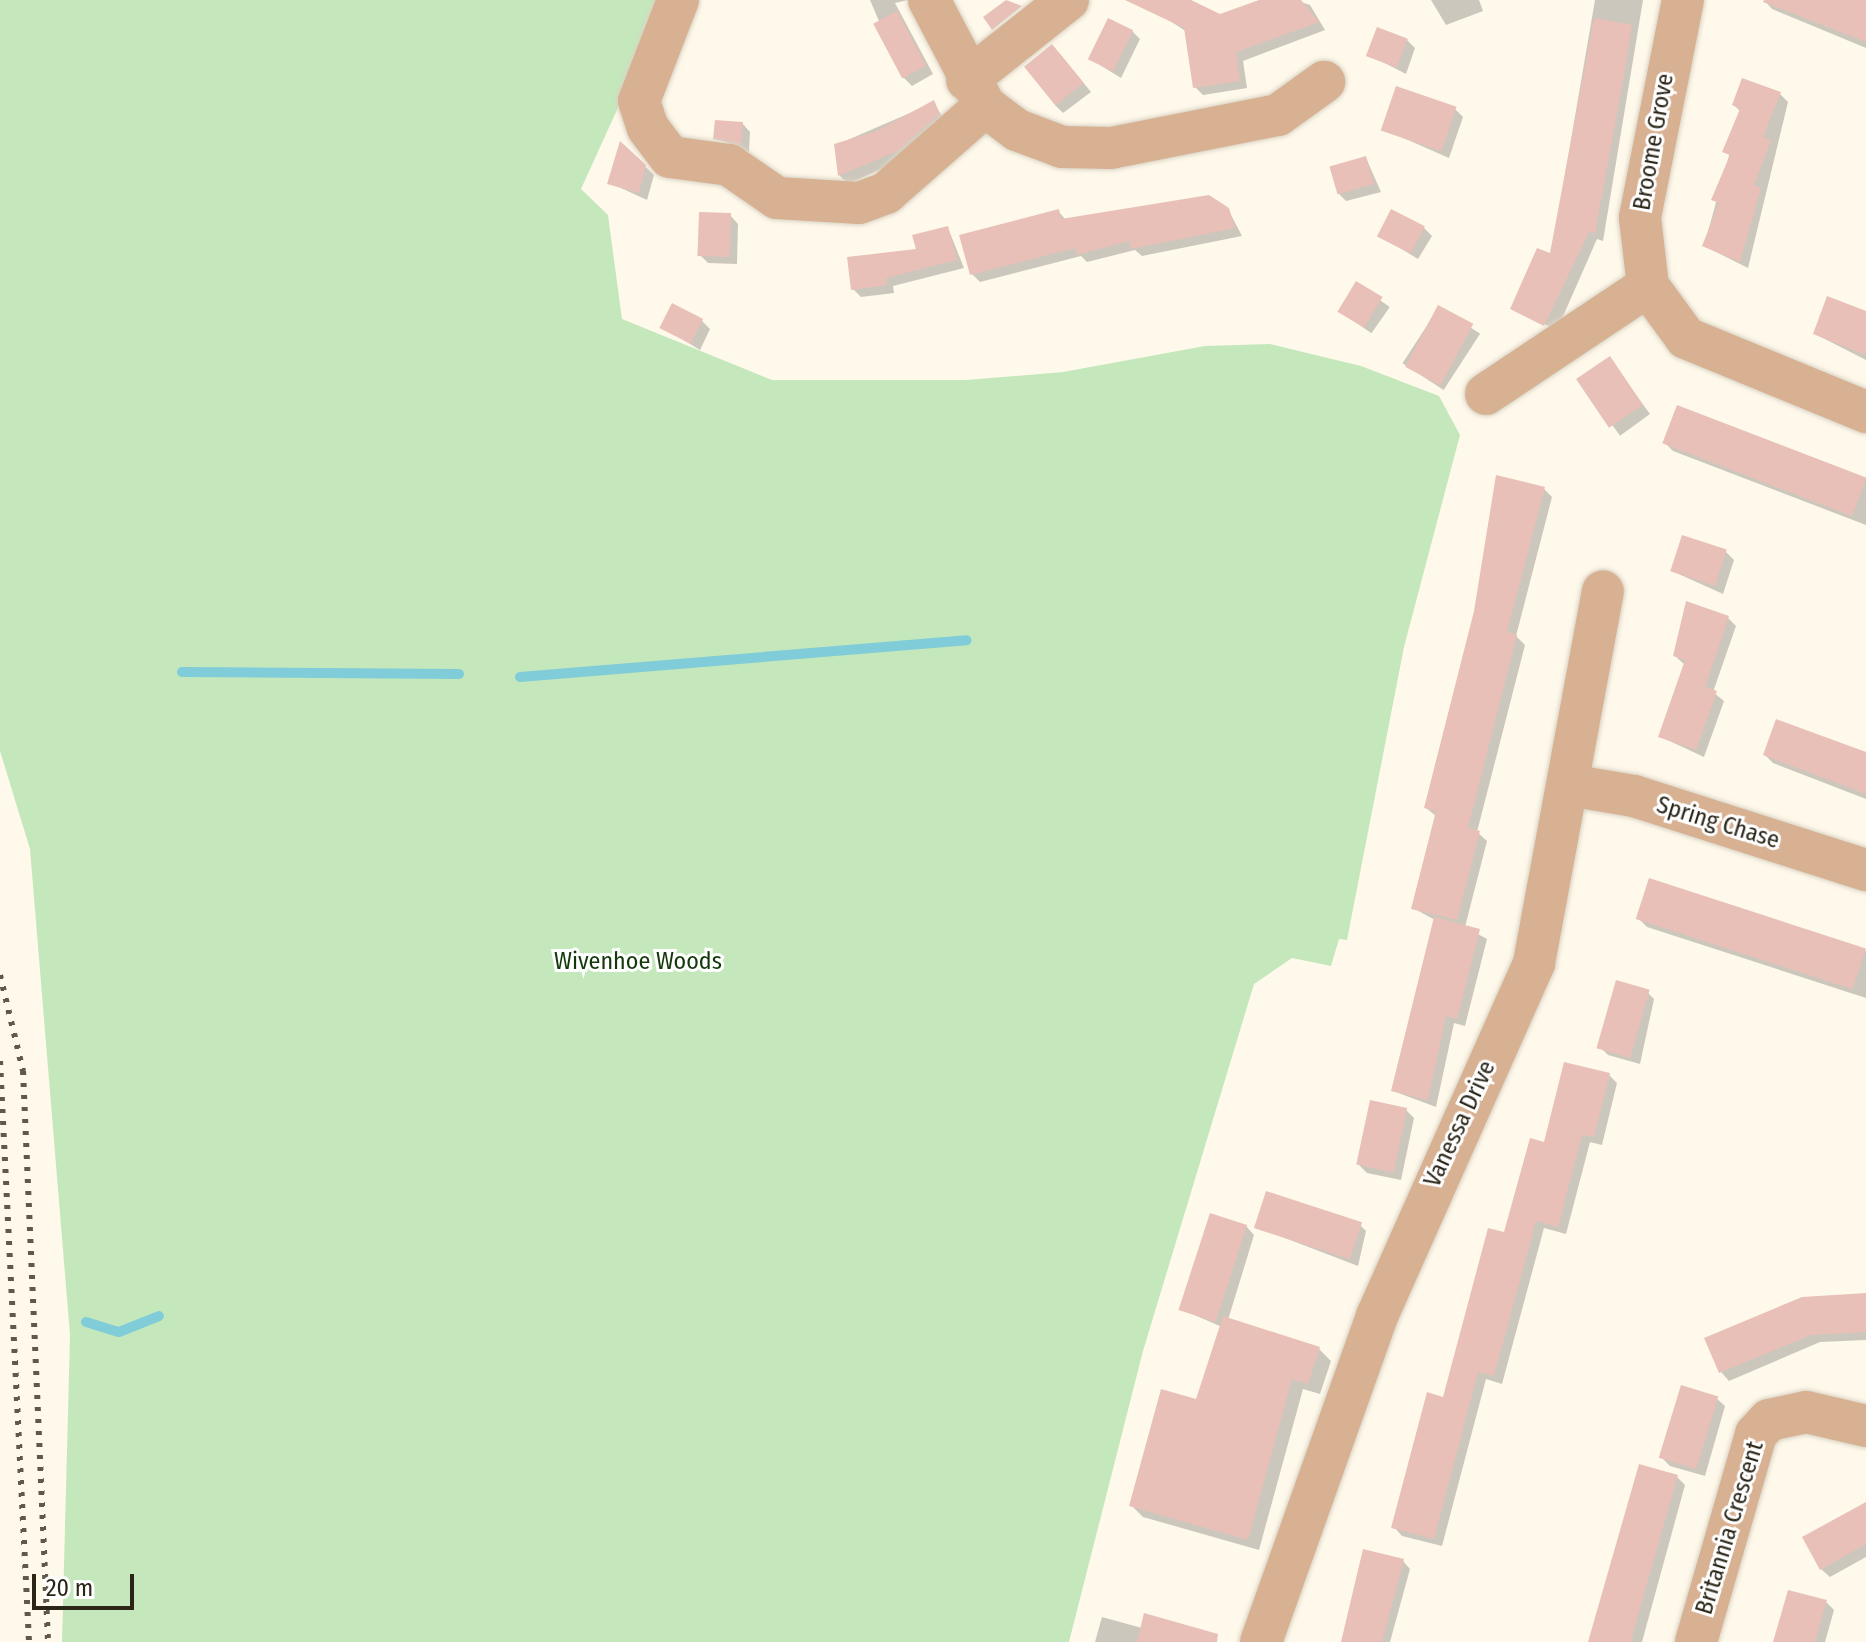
<!DOCTYPE html>
<html>
<head>
<meta charset="utf-8">
<style>
  body { margin:0 }
  #map { position:relative; width:1866px; height:1642px; overflow:hidden; background:#fff9eb; font-family:"Fira Sans Condensed",sans-serif }
  div>[style] { position:absolute }
  .green>* { inset:0; background:#c4e8bc }
  .shadow>* { inset:0; background:#0003; transform-origin:0 0 }
  .stream>* { height:10px; margin:-5px; padding:0 5px; transform-origin:5px; border-radius:5px; background:#80ccd8 }
  .building>* { inset:0; background:#e8c0b8; transform-origin:0 0 }
  .roads { filter:drop-shadow(0 0 2px #d9d3c5) drop-shadow(0 0 2px #d9d3c5) }
  .minor>* { height:42px; margin:-21px; padding:0 21px; transform-origin:21px; border-radius:21px; background:#d8b192 }
  .rail>* { height:6px; margin-top:-3px; transform-origin:0; background:repeating-linear-gradient(90deg,#5f594c 0 4px,transparent 0 12px) }
  span { translate:-50% -50%; white-space:nowrap; text-align:center; line-height:1.15; -webkit-text-stroke:6px #fff; paint-order:stroke }
  .street-label { font-size:24px; color:#2b2518 }
  .park-label { font-size:24px; color:#13390a }
  .scale { position:absolute; left:32px; top:1574px; width:102px; height:36px; box-sizing:border-box; border:4px solid #2b2518; border-top:0; padding-left:10px; font-size:24px; line-height:28px; white-space:nowrap; color:#2b2518; -webkit-text-stroke:6px #fff; paint-order:stroke }
</style>
</head>
<body>
<div id="map">
  <div class="green">
    <i style="clip-path:polygon(0 0,667px 0,581px 189px,608px 215px,622px 319px,772px 380px,966px 380px,1063px 372px,1205px 346px,1270px 344px,1361px 366px,1439px 396px,1460px 435px,1404px 647px,1347px 940px,1339px 939px,1331px 966px,1292px 958px,1254px 984px,1143px 1351px,1069px 1642px,62px 1642px,70px 1335px,30px 849px,0 751px)"></i>
  </div>
  <div class="shadow">
    <i style="clip-path:polygon(870px 0,908px 0,895px 3px,933px 74px,912px 86px,903px 77px)"></i>
    <i style="clip-path:polygon(1168px 0,1220px 16px,1265px 0,1295px 0,1310px 5px,1325px 30px,1243px 61px,1247px 88px,1203px 95px,1195px 87px,1187px 32px,1161px 15px)"></i>
    <i style="clip-path:polygon(1431px 0,1479px 0,1483px 11px,1446px 25px)"></i>
    <i style="clip-path:polygon(1595px 0,1643px 0,1603px 241px,1597px 239px,1557px 330px,1512px 309px,1551px 256px)"></i>
    <i style="clip-path:polygon(1764px 0,1866px 2px,1866px 48px,1772px 9px)"></i>
    <i style="clip-path:polygon(1132px 31px,1140px 39px,1121px 78px,1090px 59px)"></i>
    <i style="clip-path:polygon(1407px 40px,1415px 48px,1406px 74px,1369px 55px)"></i>
    <i style="clip-path:polygon(1060px 54px,1091px 92px,1063px 113px,1055px 105px)"></i>
    <i style="clip-path:polygon(1780px 94px,1788px 102px,1748px 268px,1704px 246px,1741px 112px,1734px 105px)"></i>
    <i style="clip-path:polygon(933px 103px,947px 123px,906px 158px,848px 184px,840px 176px,836px 145px)"></i>
    <i style="clip-path:polygon(1455px 109px,1463px 117px,1449px 158px,1383px 129px)"></i>
    <i style="clip-path:polygon(742px 123px,750px 132px,749px 152px,716px 138px)"></i>
    <i style="clip-path:polygon(621px 143px,654px 175px,647px 200px,610px 183px)"></i>
    <i style="clip-path:polygon(1366px 158px,1381px 192px,1346px 201px,1338px 193px)"></i>
    <i style="clip-path:polygon(1228px 209px,1242px 236px,1142px 256px,1135px 250px,1087px 262px,1081px 256px,980px 282px,972px 274px,1058px 211px,1066px 220px)"></i>
    <i style="clip-path:polygon(730px 215px,738px 224px,737px 264px,708px 263px,700px 255px)"></i>
    <i style="clip-path:polygon(948px 228px,964px 268px,893px 286px,894px 293px,861px 297px,853px 289px)"></i>
    <i style="clip-path:polygon(1424px 228px,1432px 236px,1418px 259px,1380px 236px)"></i>
    <i style="left:1357px;top:284px;width:40px;height:32px;rotate:35deg"></i>
    <i style="left:1439px;top:307px;width:49px;height:67px;rotate:33deg"></i>
    <i style="clip-path:polygon(1866px 313px,1866px 360px,1815px 334px)"></i>
    <i style="clip-path:polygon(702px 321px,710px 329px,700px 350px,662px 327px)"></i>
    <i style="left:1610px;top:359px;width:68px;height:37px;rotate:54deg"></i>
    <i style="clip-path:polygon(1665px 443px,1866px 479px,1866px 525px,1673px 451px)"></i>
    <i style="clip-path:polygon(1544px 489px,1552px 497px,1516px 636px,1525px 645px,1477px 832px,1487px 841px,1465px 927px,1487px 939px,1465px 1026px,1454px 1023px,1436px 1107px,1393px 1091px,1435px 920px,1413px 908px,1436px 816px,1426px 808px)"></i>
    <i style="clip-path:polygon(1726px 552px,1734px 560px,1723px 594px,1672px 571px)"></i>
    <i style="clip-path:polygon(1728px 618px,1736px 626px,1713px 692px,1724px 701px,1704px 757px,1661px 737px,1685px 665px,1675px 656px)"></i>
    <i style="clip-path:polygon(1765px 755px,1866px 756px,1866px 799px,1773px 763px)"></i>
    <i style="clip-path:polygon(1650px 880px,1866px 951px,1866px 998px,1647px 927px,1639px 919px)"></i>
    <i style="clip-path:polygon(1646px 991px,1654px 999px,1640px 1064px,1608px 1055px,1600px 1047px)"></i>
    <i style="clip-path:polygon(1609px 1075px,1617px 1083px,1602px 1145px,1590px 1142px,1566px 1234px,1544px 1228px,1502px 1384px,1486px 1379px,1442px 1546px,1402px 1536px,1394px 1527px,1545px 1144px)"></i>
    <i style="clip-path:polygon(1406px 1110px,1414px 1118px,1401px 1180px,1367px 1173px,1358px 1164px)"></i>
    <i style="clip-path:polygon(1358px 1223px,1366px 1231px,1358px 1266px,1256px 1227px)"></i>
    <i style="clip-path:polygon(1246px 1226px,1254px 1235px,1228px 1320px,1319px 1349px,1331px 1361px,1320px 1394px,1303px 1389px,1259px 1550px,1143px 1517px,1131px 1505px,1198px 1401px,1222px 1327px,1183px 1310px)"></i>
    <i style="clip-path:polygon(1866px 1294px,1866px 1340px,1820px 1342px,1729px 1381px,1721px 1372px)"></i>
    <i style="clip-path:polygon(1716px 1398px,1725px 1406px,1705px 1476px,1670px 1466px,1662px 1458px)"></i>
    <i style="clip-path:polygon(1677px 1477px,1685px 1485px,1642px 1642px,1592px 1642px)"></i>
    <i style="clip-path:polygon(1866px 1505px,1866px 1557px,1830px 1577px,1821px 1569px)"></i>
    <i style="clip-path:polygon(1403px 1561px,1410px 1569px,1390px 1642px,1341px 1642px)"></i>
    <i style="clip-path:polygon(1826px 1602px,1834px 1610px,1825px 1642px,1776px 1642px)"></i>
    <i style="clip-path:polygon(1102px 1617px,1142px 1628px,1199px 1642px,1095px 1642px)"></i>
  </div>
  <div class="stream">
    <i style="left:182px;top:672px;width:277px;rotate:0.4deg"></i>
    <i style="left:520px;top:677px;width:448px;rotate:-4.7deg"></i>
    <i style="left:86px;top:1322px;width:34px;rotate:17deg"></i>
    <i style="left:119px;top:1332px;width:43px;rotate:-21.8deg"></i>
  </div>
  <div class="building">
    <i style="clip-path:polygon(1006px 0,1022px 6px,992px 30px,983px 17px)"></i>
    <i style="clip-path:polygon(1125px 0,1191px 0,1220px 14px,1259px 0,1301px 0,1319px 22px,1236px 52px,1240px 81px,1193px 88px,1184px 28px)"></i>
    <i style="clip-path:polygon(1764px 0,1866px 0,1866px 42px,1763px 2px)"></i>
    <i style="left:897px;top:11px;width:62px;height:27px;rotate:62deg"></i>
    <i style="left:1108px;top:18px;width:28px;height:46px;rotate:26deg"></i>
    <i style="clip-path:polygon(1594px 18px,1632px 25px,1622px 86px,1595px 233px,1589px 232px,1544px 326px,1510px 309px,1537px 248px,1550px 253px)"></i>
    <i style="left:1377px;top:27px;width:33px;height:31px;rotate:21deg"></i>
    <i style="left:1052px;top:44px;width:50px;height:36px;rotate:51deg"></i>
    <i style="clip-path:polygon(1742px 78px,1781px 92px,1763px 137px,1771px 140px,1754px 185px,1761px 188px,1740px 262px,1702px 246px,1719px 203px,1711px 200px,1730px 155px,1722px 152px,1740px 109px,1732px 105px)"></i>
    <i style="left:1396px;top:86px;width:64px;height:47px;rotate:19deg"></i>
    <i style="clip-path:polygon(934px 100px,940px 114px,898px 151px,838px 176px,834px 144px,877px 131px)"></i>
    <i style="clip-path:polygon(715px 120px,743px 122px,741px 145px,713px 139px)"></i>
    <i style="clip-path:polygon(620px 141px,646px 165px,639px 193px,607px 184px)"></i>
    <i style="left:1366px;top:156px;width:29px;height:38px;rotate:74deg"></i>
    <i style="clip-path:polygon(1209px 195px,1229px 208px,1235px 228px,1131px 249px,1129px 241px,1077px 255px,1075px 248px,970px 275px,959px 235px,1059px 209px,1061px 219px)"></i>
    <i style="left:1391px;top:209px;width:38px;height:31px;rotate:27deg"></i>
    <i style="left:699px;top:212px;width:32px;height:44px;rotate:2deg"></i>
    <i style="clip-path:polygon(948px 226px,957px 260px,886px 278px,887px 285px,851px 290px,847px 257px,916px 249px,912px 235px)"></i>
    <i style="left:1356px;top:281px;width:31px;height:36px;rotate:31deg"></i>
    <i style="clip-path:polygon(1827px 296px,1866px 311px,1866px 355px,1813px 334px)"></i>
    <i style="left:672px;top:303px;width:35px;height:28px;rotate:27deg"></i>
    <i style="left:1438px;top:305px;width:40px;height:70px;rotate:28deg"></i>
    <i style="left:1610px;top:356px;width:59px;height:41px;rotate:56deg"></i>
    <i style="left:1677px;top:405px;width:203px;height:41px;rotate:21deg"></i>
    <i style="clip-path:polygon(1496px 475px,1545px 487px,1507px 632px,1517px 635px,1468px 828px,1480px 831px,1457px 920px,1411px 909px,1436px 811px,1424px 808px,1474px 611px)"></i>
    <i style="left:1682px;top:535px;width:47px;height:38px;rotate:18deg"></i>
    <i style="clip-path:polygon(1686px 601px,1729px 616px,1705px 687px,1717px 691px,1696px 750px,1658px 737px,1685px 660px,1673px 656px)"></i>
    <i style="clip-path:polygon(1776px 719px,1866px 752px,1866px 794px,1763px 755px)"></i>
    <i style="left:1649px;top:878px;width:228px;height:43px;rotate:18deg"></i>
    <i style="clip-path:polygon(1434px 917px,1480px 929px,1457px 1019px,1446px 1016px,1428px 1100px,1391px 1091px)"></i>
    <i style="left:1616px;top:980px;width:35px;height:71px;rotate:16deg"></i>
    <i style="clip-path:polygon(1564px 1062px,1610px 1073px,1594px 1137px,1582px 1135px,1558px 1227px,1536px 1221px,1494px 1376px,1478px 1372px,1434px 1539px,1391px 1528px,1427px 1392px,1443px 1397px,1488px 1228px,1504px 1232px,1530px 1138px,1544px 1142px)"></i>
    <i style="left:1370px;top:1100px;width:38px;height:66px;rotate:12deg"></i>
    <i style="left:1266px;top:1191px;width:101px;height:39px;rotate:18deg"></i>
    <i style="left:1210px;top:1213px;width:39px;height:102px;rotate:18deg"></i>
    <i style="clip-path:polygon(1866px 1293px,1866px 1332px,1811px 1335px,1719px 1373px,1704px 1338px,1802px 1297px)"></i>
    <i style="clip-path:polygon(1223px 1316px,1320px 1347px,1308px 1384px,1292px 1379px,1248px 1540px,1129px 1506px,1161px 1389px,1196px 1399px)"></i>
    <i style="left:1681px;top:1385px;width:39px;height:76px;rotate:17deg"></i>
    <i style="clip-path:polygon(1639px 1464px,1678px 1475px,1635px 1626px,1631px 1642px,1588px 1642px)"></i>
    <i style="clip-path:polygon(1866px 1502px,1866px 1544px,1820px 1570px,1802px 1537px)"></i>
    <i style="clip-path:polygon(1363px 1549px,1404px 1559px,1382px 1642px,1341px 1642px)"></i>
    <i style="clip-path:polygon(1788px 1590px,1827px 1600px,1815px 1642px,1773px 1642px)"></i>
    <i style="clip-path:polygon(1144px 1613px,1218px 1634px,1217px 1642px,1137px 1642px)"></i>
  </div>
  <div class="roads">
    <div class="minor">
      <i style="left:678px;top:0;width:108px;rotate:111.1deg"></i>
      <i style="left:639px;top:101px;width:28px;rotate:72deg"></i>
      <i style="left:648px;top:128px;width:36px;rotate:53deg"></i>
      <i style="left:670px;top:157px;width:60px;rotate:7.7deg"></i>
      <i style="left:729px;top:165px;width:58px;rotate:34.5deg"></i>
      <i style="left:777px;top:198px;width:82px;rotate:3.5deg"></i>
      <i style="left:859px;top:203px;width:29px;rotate:-20deg"></i>
      <i style="left:886px;top:193px;width:132px;rotate:-41.3deg"></i>
      <i style="left:929px;top:0;width:120px;rotate:62.2deg"></i>
      <i style="left:985px;top:106px;width:40px;rotate:37deg"></i>
      <i style="left:1017px;top:130px;width:48px;rotate:20.7deg"></i>
      <i style="left:1062px;top:147px;width:49px;rotate:1.2deg"></i>
      <i style="left:1111px;top:148px;width:170px;rotate:-11.2deg"></i>
      <i style="left:1278px;top:115px;width:57px;rotate:-35.7deg"></i>
      <i style="left:1683px;top:0;width:222px;rotate:101.2deg"></i>
      <i style="left:1640px;top:218px;width:68px;rotate:83.3deg"></i>
      <i style="left:1648px;top:286px;width:64px;rotate:53.8deg"></i>
      <i style="left:1686px;top:338px;width:195px;rotate:22.3deg"></i>
      <i style="left:967px;top:80px;width:129px;rotate:-38.4deg"></i>
      <i style="left:1486px;top:394px;width:195px;rotate:-33.7deg"></i>
      <i style="left:1568px;top:785px;width:67px;rotate:9.5deg"></i>
      <i style="left:1634px;top:796px;width:244px;rotate:17.7deg"></i>
      <i style="left:1261px;top:1642px;width:346px;rotate:-70.4deg"></i>
      <i style="left:1377px;top:1316px;width:386px;rotate:-66deg"></i>
      <i style="left:1534px;top:963px;width:378px;rotate:-79.5deg"></i>
      <i style="left:1696px;top:1642px;width:216px;rotate:-73.9deg"></i>
      <i style="left:1756px;top:1434px;width:19px;rotate:-47deg"></i>
      <i style="left:1769px;top:1420px;width:38px;rotate:-12deg"></i>
      <i style="left:1806px;top:1412px;width:62px;rotate:13.1deg"></i>
    </div>
  </div>
  <div class="rail">
    <i style="left:0;top:975px;width:99px;rotate:76.5deg"></i>
    <i style="left:23px;top:1071px;width:572px;rotate:87.49deg"></i>
    <i style="left:0;top:1061px;width:582px;rotate:87.14deg"></i>
  </div>
  <div class="street-label">
    <span style="left:1654px;top:142px;rotate:-80deg">Broome Grove</span>
    <span style="left:1718px;top:823px;rotate:17deg">Spring Chase</span>
    <span style="left:1460px;top:1124px;rotate:-65deg">Vanessa Drive</span>
    <span style="left:1730px;top:1528px;rotate:-73deg">Britannia Crescent</span>
  </div>
  <div class="park-label">
    <span style="left:638px;top:962px">Wivenhoe Woods</span>
  </div>
  <div class="scale">20 m</div>
</div>
</body>
</html>
